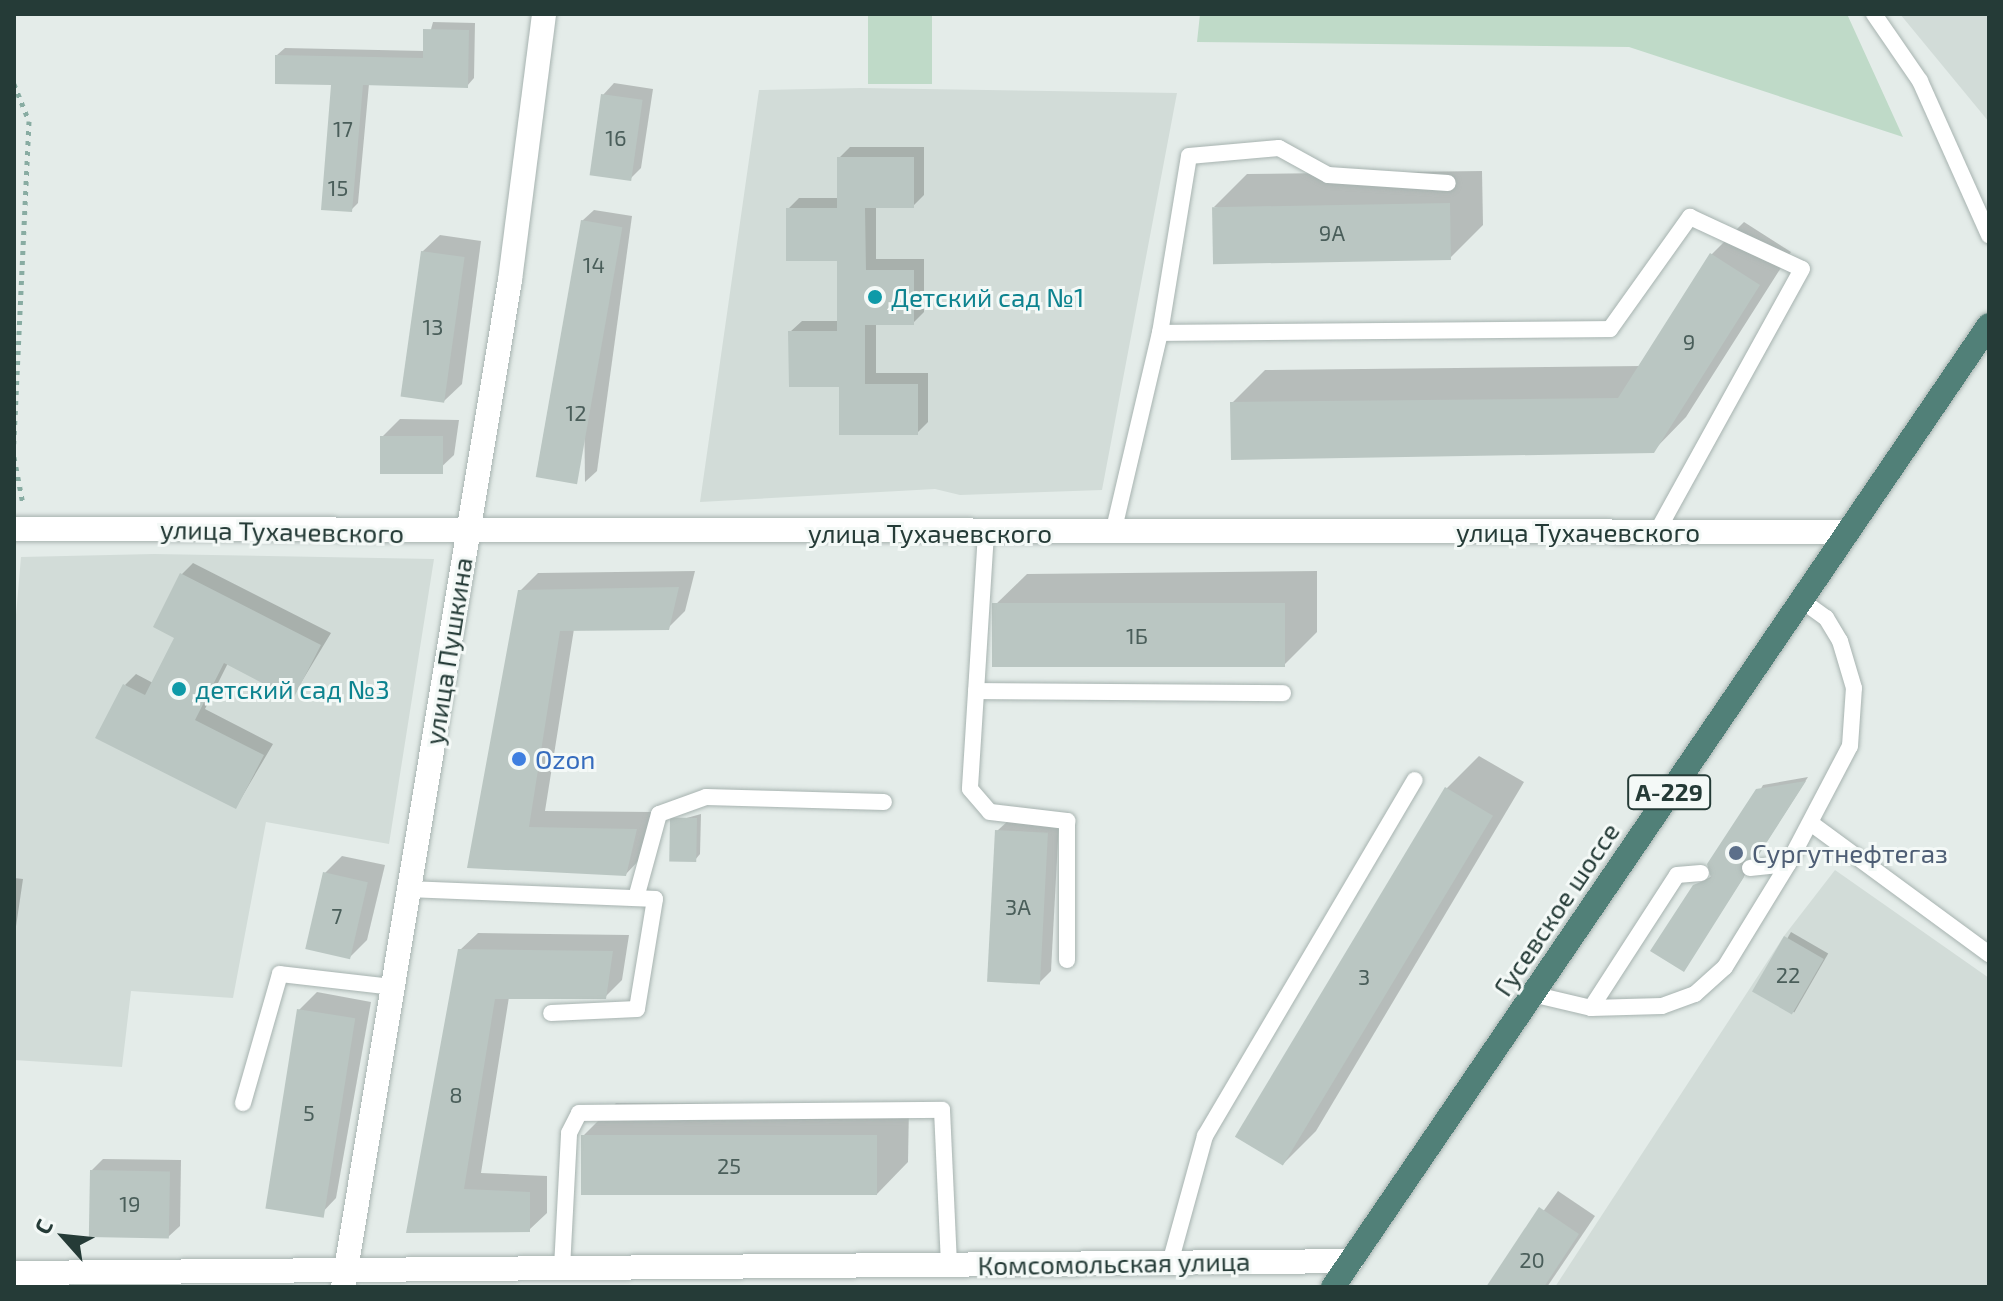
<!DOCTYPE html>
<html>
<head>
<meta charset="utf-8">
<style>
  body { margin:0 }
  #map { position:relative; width:2003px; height:1301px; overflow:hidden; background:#e4ece9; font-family:"Exo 2",sans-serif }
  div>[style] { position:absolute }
  .built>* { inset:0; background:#d2dcd8 }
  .green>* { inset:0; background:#bfdac8; transform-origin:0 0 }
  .shadow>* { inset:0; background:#0003; transform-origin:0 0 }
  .building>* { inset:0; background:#bac6c2; transform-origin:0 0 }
  .path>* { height:5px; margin-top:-2.5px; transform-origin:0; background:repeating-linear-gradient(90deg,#88aca2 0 4px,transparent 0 10px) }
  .roads { filter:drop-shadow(0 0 2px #a7b3b0) drop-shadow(0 0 2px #a7b3b0) }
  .service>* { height:16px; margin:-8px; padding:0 8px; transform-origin:8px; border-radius:8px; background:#fff }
  .minor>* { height:24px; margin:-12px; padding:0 12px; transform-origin:12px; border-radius:12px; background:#fff }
  .trunk>* { height:24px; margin:-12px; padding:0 12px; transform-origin:12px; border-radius:12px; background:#518078 }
  .dots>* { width:22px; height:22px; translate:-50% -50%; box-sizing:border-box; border:4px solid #f4f9f7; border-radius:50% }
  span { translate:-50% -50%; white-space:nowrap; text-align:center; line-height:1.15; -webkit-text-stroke:6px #f4f9f7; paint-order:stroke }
  .number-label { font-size:22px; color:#4a5e5a }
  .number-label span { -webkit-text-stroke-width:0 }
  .shield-label span { padding:2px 6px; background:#f4f9f7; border:2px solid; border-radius:6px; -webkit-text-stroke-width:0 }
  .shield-label { font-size:24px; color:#253b37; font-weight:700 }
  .culture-label { font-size:26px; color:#0d838f }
  .left { translate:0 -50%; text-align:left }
  .street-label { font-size:26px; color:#253b37 }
  .shop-label { font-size:26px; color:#366cbe }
  .service-label { font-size:26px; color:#4e5e75 }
  .frame { position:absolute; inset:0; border:16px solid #253b37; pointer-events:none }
  .north { position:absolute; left:24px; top:1197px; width:80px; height:80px; -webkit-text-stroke:6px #f4f9f7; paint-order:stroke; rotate:297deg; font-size:22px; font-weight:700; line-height:32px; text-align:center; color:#253b37 }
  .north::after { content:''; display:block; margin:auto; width:28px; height:36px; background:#253b37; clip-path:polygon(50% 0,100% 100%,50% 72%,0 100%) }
</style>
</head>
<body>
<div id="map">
  <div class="built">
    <i style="clip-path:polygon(1900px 14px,1989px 14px,1989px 122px)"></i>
    <i style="clip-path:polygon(861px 88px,1177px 93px,1102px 490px,960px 495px,935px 489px,700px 502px,759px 90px)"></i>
    <i style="clip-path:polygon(154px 554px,434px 559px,389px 844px,266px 822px,233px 998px,131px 991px,122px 1067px,14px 1060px,14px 638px,21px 557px)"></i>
    <i style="clip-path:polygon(1835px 870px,1989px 978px,1989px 1287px,1555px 1287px,1784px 936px)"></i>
  </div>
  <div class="green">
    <i style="left:868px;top:14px;width:64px;height:70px"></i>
    <i style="clip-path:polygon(1200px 14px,1847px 14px,1903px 137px,1629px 47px,1197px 42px)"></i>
  </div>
  <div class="shadow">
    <i style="clip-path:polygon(433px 22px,475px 23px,474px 78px,467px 86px,369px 84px,358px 203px,351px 210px,333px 83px,277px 55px,285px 48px,425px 51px)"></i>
    <i style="clip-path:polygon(614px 83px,653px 89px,641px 168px,630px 179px,603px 95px)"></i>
    <i style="clip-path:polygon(850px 147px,924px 147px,924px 195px,913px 206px,876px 206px,876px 259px,924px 259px,924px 312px,913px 323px,876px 323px,876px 373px,928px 373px,928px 422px,917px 433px,841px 385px,790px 332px,802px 321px,839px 321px,839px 259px,788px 209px,799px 198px,839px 198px,839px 158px)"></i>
    <i style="clip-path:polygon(1482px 171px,1483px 225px,1450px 258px,1214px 207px,1247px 174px)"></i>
    <i style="clip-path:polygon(594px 210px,632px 216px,597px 471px,585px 482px,582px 221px)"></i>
    <i style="clip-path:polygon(1744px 222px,1791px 252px,1686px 417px,1653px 451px,1232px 403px,1265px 370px,1640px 366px,1711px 255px)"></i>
    <i style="clip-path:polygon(440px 235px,481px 241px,462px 384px,444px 401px,422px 252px)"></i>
    <i style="clip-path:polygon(400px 419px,459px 420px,454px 455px,436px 472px,382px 437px)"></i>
    <i style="clip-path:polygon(193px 563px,331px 633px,293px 696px,228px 663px,205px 709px,273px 744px,236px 807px,125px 685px,136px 674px,153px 683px,177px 637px,182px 574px)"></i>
    <i style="clip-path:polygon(695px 571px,685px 611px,668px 628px,574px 629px,545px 811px,653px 812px,643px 856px,626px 874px,470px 866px,520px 591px,538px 573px)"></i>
    <i style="clip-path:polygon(1317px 571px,1317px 632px,1284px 665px,994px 606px,1027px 574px)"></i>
    <i style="clip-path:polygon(1479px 756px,1524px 782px,1316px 1131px,1283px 1164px,1447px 788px)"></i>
    <i style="clip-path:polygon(1808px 777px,1762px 849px,1745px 859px,1748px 870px,1684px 970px,1695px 886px,1712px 876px,1763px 785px)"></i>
    <i style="clip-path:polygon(701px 814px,700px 854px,695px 860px,672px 822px)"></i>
    <i style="clip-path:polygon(1009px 820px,1059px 822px,1051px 971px,1040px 982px,997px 831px)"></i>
    <i style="clip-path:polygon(342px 856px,385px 865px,367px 940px,350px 957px,325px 873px)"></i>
    <i style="clip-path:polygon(14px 878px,23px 879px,14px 940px)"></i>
    <i style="left:1791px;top:932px;width:43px;height:68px;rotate:30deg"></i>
    <i style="clip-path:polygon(478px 933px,629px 935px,622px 980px,605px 997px,509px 997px,481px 1173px,547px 1176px,547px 1213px,529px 1230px,408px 1231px,460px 950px)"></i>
    <i style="clip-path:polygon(317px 992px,371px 1002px,336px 1198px,319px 1216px,299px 1010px)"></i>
    <i style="clip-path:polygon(616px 1103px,909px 1105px,908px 1162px,876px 1195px,583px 1136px)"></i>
    <i style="clip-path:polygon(103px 1159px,181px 1160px,180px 1226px,168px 1237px,92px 1170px)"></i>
    <i style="clip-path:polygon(1558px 1191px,1595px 1216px,1547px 1287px,1488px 1287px)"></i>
  </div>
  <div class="building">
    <i style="clip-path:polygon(423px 29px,469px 30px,468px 88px,363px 85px,352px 212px,321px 210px,331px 85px,275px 84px,275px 55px,423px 58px)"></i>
    <i style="left:601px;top:94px;width:42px;height:82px;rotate:8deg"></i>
    <i style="clip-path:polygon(837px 157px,914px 157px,914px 208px,865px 208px,866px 270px,914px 270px,914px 325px,865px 325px,865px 384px,918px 384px,918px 435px,839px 435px,839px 387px,789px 387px,788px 331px,837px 331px,837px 261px,786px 261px,786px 208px,837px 208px)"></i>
    <i style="left:1450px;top:203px;width:57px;height:238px;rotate:89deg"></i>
    <i style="left:581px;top:220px;width:42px;height:261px;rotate:10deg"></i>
    <i style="left:421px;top:251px;width:44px;height:147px;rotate:8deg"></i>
    <i style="clip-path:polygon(1710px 253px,1760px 285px,1654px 453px,1231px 460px,1230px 402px,1618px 398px)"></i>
    <i style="left:380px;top:436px;width:63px;height:38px"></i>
    <i style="clip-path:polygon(180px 573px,321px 645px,293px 699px,224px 663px,195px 720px,264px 755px,236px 809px,95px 738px,123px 684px,145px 695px,174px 638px,153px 627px)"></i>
    <i style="clip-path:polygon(679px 587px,669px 630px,560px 631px,529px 827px,637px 829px,626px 876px,467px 868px,518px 590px)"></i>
    <i style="left:1285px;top:603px;width:64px;height:293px;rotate:90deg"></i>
    <i style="clip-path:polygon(1806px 781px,1758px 856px,1740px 863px,1744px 877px,1684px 972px,1650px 951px,1693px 885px,1711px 878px,1707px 864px,1756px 789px)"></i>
    <i style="left:1445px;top:787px;width:56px;height:408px;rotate:31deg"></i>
    <i style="left:697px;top:818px;width:44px;height:27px;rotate:91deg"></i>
    <i style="left:995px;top:830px;width:53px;height:152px;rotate:3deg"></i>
    <i style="left:323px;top:872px;width:46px;height:79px;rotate:13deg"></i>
    <i style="left:1784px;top:936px;width:46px;height:64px;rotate:30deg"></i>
    <i style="clip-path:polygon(458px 949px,613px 951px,606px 999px,495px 999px,464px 1189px,530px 1192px,530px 1232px,406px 1233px)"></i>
    <i style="left:297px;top:1009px;width:59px;height:202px;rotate:9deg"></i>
    <i style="left:581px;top:1135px;width:296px;height:60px"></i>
    <i style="left:90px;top:1170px;width:80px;height:67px;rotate:1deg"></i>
    <i style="clip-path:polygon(1539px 1207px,1579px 1234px,1544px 1287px,1486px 1287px)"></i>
  </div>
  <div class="path">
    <i style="left:14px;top:84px;width:40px;rotate:68deg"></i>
    <i style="left:29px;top:121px;width:323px;rotate:92.7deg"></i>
    <i style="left:14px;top:457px;width:48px;rotate:79.2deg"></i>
  </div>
  <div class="roads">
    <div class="service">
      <i style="left:1874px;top:14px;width:81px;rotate:55.5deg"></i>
      <i style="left:1920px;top:81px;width:169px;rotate:65.9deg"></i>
      <i style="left:1160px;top:333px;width:179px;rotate:-80.7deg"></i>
      <i style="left:1189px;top:156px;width:90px;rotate:-5.1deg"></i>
      <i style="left:1279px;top:148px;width:56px;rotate:28.9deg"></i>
      <i style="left:1328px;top:175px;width:120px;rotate:3.8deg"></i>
      <i style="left:986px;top:533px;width:256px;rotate:93.6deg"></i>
      <i style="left:970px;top:789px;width:30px;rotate:49deg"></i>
      <i style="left:990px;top:812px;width:78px;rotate:6.7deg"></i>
      <i style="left:1067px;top:821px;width:139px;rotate:90deg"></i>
      <i style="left:1113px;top:533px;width:205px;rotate:-76.8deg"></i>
      <i style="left:1160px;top:333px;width:450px;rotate:-0.5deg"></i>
      <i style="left:1610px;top:329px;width:138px;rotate:-54.5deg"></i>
      <i style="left:1690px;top:217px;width:123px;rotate:24.9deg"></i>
      <i style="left:1802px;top:269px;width:300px;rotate:118.9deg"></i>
      <i style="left:976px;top:691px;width:307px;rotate:0.4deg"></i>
      <i style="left:1812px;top:824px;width:220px;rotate:36.3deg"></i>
      <i style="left:1750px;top:868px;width:38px;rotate:-6deg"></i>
      <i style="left:1788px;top:864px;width:133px;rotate:-62.3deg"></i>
      <i style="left:1850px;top:746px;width:58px;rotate:-86.1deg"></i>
      <i style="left:1854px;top:688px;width:49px;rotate:-106.6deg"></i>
      <i style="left:1840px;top:641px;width:27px;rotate:-121deg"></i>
      <i style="left:1826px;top:618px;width:32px;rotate:-144deg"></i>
      <i style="left:409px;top:889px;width:246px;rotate:2.3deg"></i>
      <i style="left:655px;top:899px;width:111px;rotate:99.3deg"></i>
      <i style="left:637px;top:1009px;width:86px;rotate:177.3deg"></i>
      <i style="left:636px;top:898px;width:87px;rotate:-74.7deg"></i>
      <i style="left:659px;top:814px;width:50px;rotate:-19.9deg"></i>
      <i style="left:706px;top:797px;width:178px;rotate:1.6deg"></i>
      <i style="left:1532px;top:994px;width:61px;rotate:13.3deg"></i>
      <i style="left:1591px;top:1008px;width:158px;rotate:-57.1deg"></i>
      <i style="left:1677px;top:875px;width:24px;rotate:-5deg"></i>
      <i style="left:1591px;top:1008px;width:71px;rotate:-1.6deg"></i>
      <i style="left:1662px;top:1006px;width:35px;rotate:-20deg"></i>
      <i style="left:1695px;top:994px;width:40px;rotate:-42deg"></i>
      <i style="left:1725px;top:967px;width:121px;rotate:-58.5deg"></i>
      <i style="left:243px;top:1103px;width:134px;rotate:-74deg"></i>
      <i style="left:280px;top:974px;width:113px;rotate:6.6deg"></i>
      <i style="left:1170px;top:1263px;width:132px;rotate:-74.6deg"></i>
      <i style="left:1205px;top:1136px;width:413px;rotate:-59.5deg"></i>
      <i style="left:562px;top:1268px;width:135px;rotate:-87deg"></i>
      <i style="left:569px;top:1133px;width:22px;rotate:-63deg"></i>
      <i style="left:579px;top:1113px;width:363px;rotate:-0.5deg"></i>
      <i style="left:942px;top:1110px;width:155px;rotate:87.4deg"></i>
    </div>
    <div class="minor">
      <i style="left:14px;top:529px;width:1831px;rotate:0.09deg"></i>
      <i style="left:14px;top:1273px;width:1337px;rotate:-0.51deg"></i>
      <i style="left:343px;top:1287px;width:1021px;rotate:-80.58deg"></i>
      <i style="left:510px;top:280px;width:268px;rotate:-82.7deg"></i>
    </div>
    <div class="trunk">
      <i style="left:1333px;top:1287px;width:1164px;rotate:-55.71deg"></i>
    </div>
  </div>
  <div class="dots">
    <i style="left:875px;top:297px;background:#0f9aa8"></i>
    <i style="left:179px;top:689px;background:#0f9aa8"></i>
    <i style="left:519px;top:759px;background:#3f7fe0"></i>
    <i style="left:1736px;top:853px;background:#5c6f8a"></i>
  </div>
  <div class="number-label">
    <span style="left:343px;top:129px">17</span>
    <span style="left:616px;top:138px">16</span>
    <span style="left:338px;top:188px">15</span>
    <span style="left:1332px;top:233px">9А</span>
    <span style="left:594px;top:265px">14</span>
    <span style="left:433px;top:327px">13</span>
    <span style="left:1689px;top:342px">9</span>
    <span style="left:576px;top:413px">12</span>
    <span style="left:1137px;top:636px">1Б</span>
    <span style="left:1018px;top:907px">3А</span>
    <span style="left:337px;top:916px">7</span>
    <span style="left:1788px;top:975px">22</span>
    <span style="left:1364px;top:977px">3</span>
    <span style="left:456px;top:1095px">8</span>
    <span style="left:309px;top:1113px">5</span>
    <span style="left:729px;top:1166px">25</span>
    <span style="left:130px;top:1204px">19</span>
    <span style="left:1532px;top:1260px">20</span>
  </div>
  <div class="shield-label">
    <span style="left:1669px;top:792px">А-229</span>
  </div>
  <div class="culture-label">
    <span class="left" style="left:891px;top:297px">Детский сад №1</span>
    <span class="left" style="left:195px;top:689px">детский сад №3</span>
  </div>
  <div class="street-label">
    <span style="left:282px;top:531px;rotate:1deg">улица Тухачевского</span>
    <span style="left:1578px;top:532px">улица Тухачевского</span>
    <span style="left:930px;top:533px">улица Тухачевского</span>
    <span style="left:448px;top:651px;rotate:-81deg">улица Пушкина</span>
    <span style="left:1556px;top:909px;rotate:-56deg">Гусевское шоссе</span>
    <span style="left:1114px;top:1263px;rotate:-1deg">Комсомольская улица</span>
  </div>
  <div class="shop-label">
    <span class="left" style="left:535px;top:759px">Ozon</span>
  </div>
  <div class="service-label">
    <span class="left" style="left:1752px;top:853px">Сургутнефтегаз</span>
  </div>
  <div class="frame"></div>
  <div class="north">С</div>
</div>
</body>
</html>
